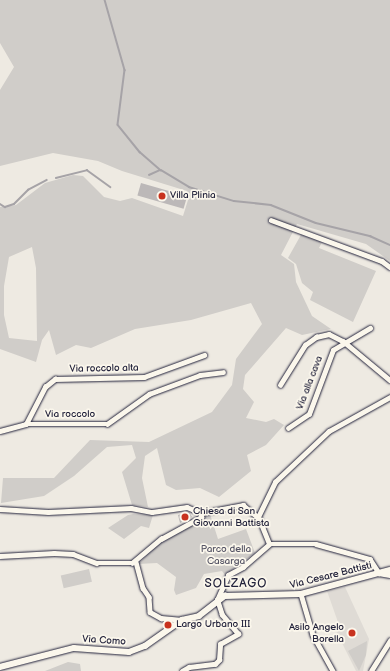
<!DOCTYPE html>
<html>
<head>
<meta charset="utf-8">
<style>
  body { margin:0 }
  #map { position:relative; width:390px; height:671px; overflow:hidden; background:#eeeae2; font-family:"Balsamiq Sans",sans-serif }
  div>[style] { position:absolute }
  .built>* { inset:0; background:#dfdbd5 }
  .green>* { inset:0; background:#d0cdc9; transform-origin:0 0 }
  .stream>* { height:1.5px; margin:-0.75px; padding:0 0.75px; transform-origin:0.75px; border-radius:0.75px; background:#a6a3a7 }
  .building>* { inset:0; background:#bcb8b8; transform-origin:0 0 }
  .roads { filter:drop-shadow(0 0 1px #22223b) drop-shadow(0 0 1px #22223b) }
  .minor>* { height:4.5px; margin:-2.25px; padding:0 2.25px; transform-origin:2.25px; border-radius:2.25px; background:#fbf7ec }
  .tertiary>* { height:5.5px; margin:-2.75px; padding:0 2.75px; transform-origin:2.75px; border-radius:2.75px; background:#fbf7ec }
  .dots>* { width:11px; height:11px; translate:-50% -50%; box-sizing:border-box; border:2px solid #fbf7ec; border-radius:50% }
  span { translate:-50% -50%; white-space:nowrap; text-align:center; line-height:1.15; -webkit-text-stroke:3.5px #fbf7ec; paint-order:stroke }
  .poi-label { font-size:10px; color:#22223b }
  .left { translate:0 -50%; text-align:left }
  .right { translate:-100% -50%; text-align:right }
  .street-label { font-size:10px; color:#22223b }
  .park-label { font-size:10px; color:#565566 }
  .quarter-label { font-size:12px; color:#22223b; letter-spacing:1px }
</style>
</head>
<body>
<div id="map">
  <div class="built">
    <i style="clip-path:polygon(345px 587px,369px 639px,363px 671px,356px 671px,334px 627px,339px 625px,327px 591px)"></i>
  </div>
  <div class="green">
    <i style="clip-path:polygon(evenodd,0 0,390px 0,390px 261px,366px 244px,297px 224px,281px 255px,294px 264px,296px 282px,312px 316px,331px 329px,302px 335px,286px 328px,245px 375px,243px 389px,254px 402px,246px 418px,266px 422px,274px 419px,284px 425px,266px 445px,247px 455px,251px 471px,219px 497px,200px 488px,176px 490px,166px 485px,157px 448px,145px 456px,142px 478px,148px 507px,132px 505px,122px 472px,136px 458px,132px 445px,107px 447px,74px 476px,44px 496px,1px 503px,3px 478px,54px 478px,90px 440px,149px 442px,212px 412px,232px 385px,236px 359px,262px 324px,251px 303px,191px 320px,135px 329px,91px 348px,76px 345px,56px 355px,49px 330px,42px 340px,36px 362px,0 349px,0 207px,16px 205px,45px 183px,73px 175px,83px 176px,104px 197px,120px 201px,132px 198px,183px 216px,188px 200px,187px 191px,122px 171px,98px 161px,53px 153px,0 166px,0 90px,14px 67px,0 43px,0 0,32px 247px,36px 268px,37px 341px,9px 338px,4px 315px,4px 286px,9px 257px,32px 247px)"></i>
    <i style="clip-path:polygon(302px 233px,322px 242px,319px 248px,376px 271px,353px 322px,310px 300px,313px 292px,302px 283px,296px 264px,288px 258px)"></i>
    <i style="clip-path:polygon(210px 514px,218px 539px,246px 529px,255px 553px,225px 575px,222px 571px,204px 574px,196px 588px,176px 595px,174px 590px,176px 577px,157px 563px,138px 564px,162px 540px)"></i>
    <i style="clip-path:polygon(128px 515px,133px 514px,153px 515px,149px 528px,141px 526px,124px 539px,108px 528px)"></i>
    <i style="left:89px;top:569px;width:13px;height:29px;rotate:77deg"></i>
    <i style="clip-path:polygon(367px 641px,366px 655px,359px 671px,348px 651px)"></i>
    <i style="clip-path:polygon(68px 662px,80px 664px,81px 671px,45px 671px)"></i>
  </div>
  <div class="stream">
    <i style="left:105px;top:0;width:73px;rotate:74.1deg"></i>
    <i style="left:125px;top:70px;width:55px;rotate:97.3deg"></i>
    <i style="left:118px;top:125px;width:35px;rotate:51deg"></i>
    <i style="left:140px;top:152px;width:28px;rotate:41deg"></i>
    <i style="left:161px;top:170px;width:33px;rotate:31deg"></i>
    <i style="left:189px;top:187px;width:47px;rotate:17.3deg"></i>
    <i style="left:234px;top:201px;width:37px;rotate:6deg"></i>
    <i style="left:271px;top:205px;width:48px;rotate:21.8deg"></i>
    <i style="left:316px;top:223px;width:56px;rotate:13.5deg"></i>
    <i style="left:370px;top:236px;width:22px;rotate:24deg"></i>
    <i style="left:149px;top:175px;width:12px;rotate:-24deg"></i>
    <i style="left:56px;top:178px;width:32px;rotate:-14deg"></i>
    <i style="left:87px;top:170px;width:29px;rotate:36deg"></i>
    <i style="left:0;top:204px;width:6px;rotate:31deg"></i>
    <i style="left:5px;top:207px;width:9px;rotate:-18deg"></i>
    <i style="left:14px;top:204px;width:20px;rotate:-45deg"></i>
    <i style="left:28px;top:190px;width:21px;rotate:-28deg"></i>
  </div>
  <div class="building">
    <i style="left:141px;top:183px;width:48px;height:13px;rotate:16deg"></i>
    <i style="clip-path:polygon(189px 512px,192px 517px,180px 523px,178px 515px)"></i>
  </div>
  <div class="roads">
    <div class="minor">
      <i style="left:271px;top:220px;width:118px;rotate:20.3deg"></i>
      <i style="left:382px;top:261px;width:10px;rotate:37deg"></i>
      <i style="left:280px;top:385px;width:47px;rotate:-58deg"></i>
      <i style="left:305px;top:345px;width:14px;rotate:-36deg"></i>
      <i style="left:316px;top:337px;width:13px;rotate:-13deg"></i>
      <i style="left:329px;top:334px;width:16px;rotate:27deg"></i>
      <i style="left:343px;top:341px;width:61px;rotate:39.7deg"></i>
      <i style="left:26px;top:424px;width:42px;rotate:-62.8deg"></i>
      <i style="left:45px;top:387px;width:13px;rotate:-39deg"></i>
      <i style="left:55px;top:379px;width:89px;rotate:-1.3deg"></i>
      <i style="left:144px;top:377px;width:64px;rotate:-20.1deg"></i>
      <i style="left:288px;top:428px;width:25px;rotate:-34deg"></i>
      <i style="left:309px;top:414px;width:68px;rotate:-69.4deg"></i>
      <i style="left:333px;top:350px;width:43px;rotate:-30.7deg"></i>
      <i style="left:0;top:431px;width:27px;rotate:-15deg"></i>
      <i style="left:26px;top:424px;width:81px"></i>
      <i style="left:107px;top:424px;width:52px;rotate:-35.5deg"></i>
      <i style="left:149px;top:394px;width:54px;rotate:-20.4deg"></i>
      <i style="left:200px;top:375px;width:23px;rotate:-7deg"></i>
      <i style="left:0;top:509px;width:48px;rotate:3.6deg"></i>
      <i style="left:48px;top:512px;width:83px;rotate:-2.8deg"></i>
      <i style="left:131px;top:508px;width:21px;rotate:11deg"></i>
      <i style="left:152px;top:512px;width:35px;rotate:-8deg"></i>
      <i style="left:187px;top:507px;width:15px;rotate:23deg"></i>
      <i style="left:201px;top:513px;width:43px;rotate:-10.8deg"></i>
      <i style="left:243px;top:505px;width:19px;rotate:39deg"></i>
      <i style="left:269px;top:544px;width:47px"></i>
      <i style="left:316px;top:544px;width:56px;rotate:15.5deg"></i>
      <i style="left:370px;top:559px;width:17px;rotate:57deg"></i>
      <i style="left:0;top:556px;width:54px;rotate:-3.2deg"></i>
      <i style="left:54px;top:553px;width:19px;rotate:3deg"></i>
      <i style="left:73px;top:554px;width:25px;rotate:21deg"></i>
      <i style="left:96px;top:563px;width:36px"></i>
      <i style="left:132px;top:563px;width:38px;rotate:-40deg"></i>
      <i style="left:161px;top:539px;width:46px;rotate:-28.8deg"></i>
      <i style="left:201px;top:517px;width:4px;rotate:-90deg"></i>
      <i style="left:136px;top:562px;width:27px;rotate:75deg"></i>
      <i style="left:143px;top:588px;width:11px;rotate:56deg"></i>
      <i style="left:149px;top:597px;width:15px;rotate:86deg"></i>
      <i style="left:150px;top:612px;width:13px;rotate:29deg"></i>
      <i style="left:161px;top:618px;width:21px;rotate:5deg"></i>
      <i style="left:301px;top:594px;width:43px;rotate:73.7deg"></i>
      <i style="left:313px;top:635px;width:41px;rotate:60.9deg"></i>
      <i style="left:182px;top:671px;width:8px;rotate:-30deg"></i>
      <i style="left:189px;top:667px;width:26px;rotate:-7deg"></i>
      <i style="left:215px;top:664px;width:6px;rotate:-45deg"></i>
      <i style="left:219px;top:660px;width:16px;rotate:-86deg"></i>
      <i style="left:220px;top:644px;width:21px;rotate:-29deg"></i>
      <i style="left:238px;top:634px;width:25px;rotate:-130deg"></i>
      <i style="left:222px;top:615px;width:16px;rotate:-108deg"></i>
      <i style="left:217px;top:600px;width:27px;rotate:-66deg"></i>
      <i style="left:228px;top:575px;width:17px;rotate:-28deg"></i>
      <i style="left:243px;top:567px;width:35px;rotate:-41deg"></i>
      <i style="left:269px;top:544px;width:29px;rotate:-112deg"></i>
      <i style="left:258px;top:517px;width:39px;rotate:-64deg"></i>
      <i style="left:275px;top:482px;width:74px;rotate:-43.4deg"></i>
      <i style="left:329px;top:431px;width:70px;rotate:-29.1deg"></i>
      <i style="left:371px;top:671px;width:36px;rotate:-58deg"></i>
    </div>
    <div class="tertiary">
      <i style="left:379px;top:573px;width:11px;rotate:10deg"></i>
      <i style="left:0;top:667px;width:76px;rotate:-14.4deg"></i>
      <i style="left:74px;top:648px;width:55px;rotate:4.2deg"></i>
      <i style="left:129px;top:652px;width:17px;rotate:-21deg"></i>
      <i style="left:145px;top:646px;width:45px;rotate:-35.1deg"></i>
      <i style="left:182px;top:620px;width:17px;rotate:-13deg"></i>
      <i style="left:199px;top:616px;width:33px;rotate:-38deg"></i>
      <i style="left:225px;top:596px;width:76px;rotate:-1.5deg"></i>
      <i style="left:301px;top:594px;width:92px;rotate:-15.1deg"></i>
    </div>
  </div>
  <div class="dots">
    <i style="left:162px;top:196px;background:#c8321e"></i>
    <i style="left:185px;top:517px;background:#c8321e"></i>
    <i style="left:168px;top:625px;background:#c8321e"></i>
    <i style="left:352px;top:633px;background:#c8321e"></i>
  </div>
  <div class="poi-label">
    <span class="left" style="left:170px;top:196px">Villa Plinia</span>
    <span class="left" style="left:193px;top:517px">Chiesa di San<br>Giovanni Battista</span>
    <span class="left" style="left:176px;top:625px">Largo Urbano III</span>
    <span class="right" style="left:344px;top:633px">Asilo Angelo<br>Borella</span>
  </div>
  <div class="street-label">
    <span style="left:104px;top:369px;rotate:-1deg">Via roccolo alta</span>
    <span style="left:310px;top:383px;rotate:-69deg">Via alla cava</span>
    <span style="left:70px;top:415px">Via roccolo</span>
    <span style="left:331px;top:576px;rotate:-14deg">Via Cesare Battisti</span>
    <span style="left:104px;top:641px;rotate:4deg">Via Como</span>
  </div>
  <div class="park-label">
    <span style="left:226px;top:555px">Parco della<br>Casarga</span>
  </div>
  <div class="quarter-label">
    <span style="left:236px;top:584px">SOLZAGO</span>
  </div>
</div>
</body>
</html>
